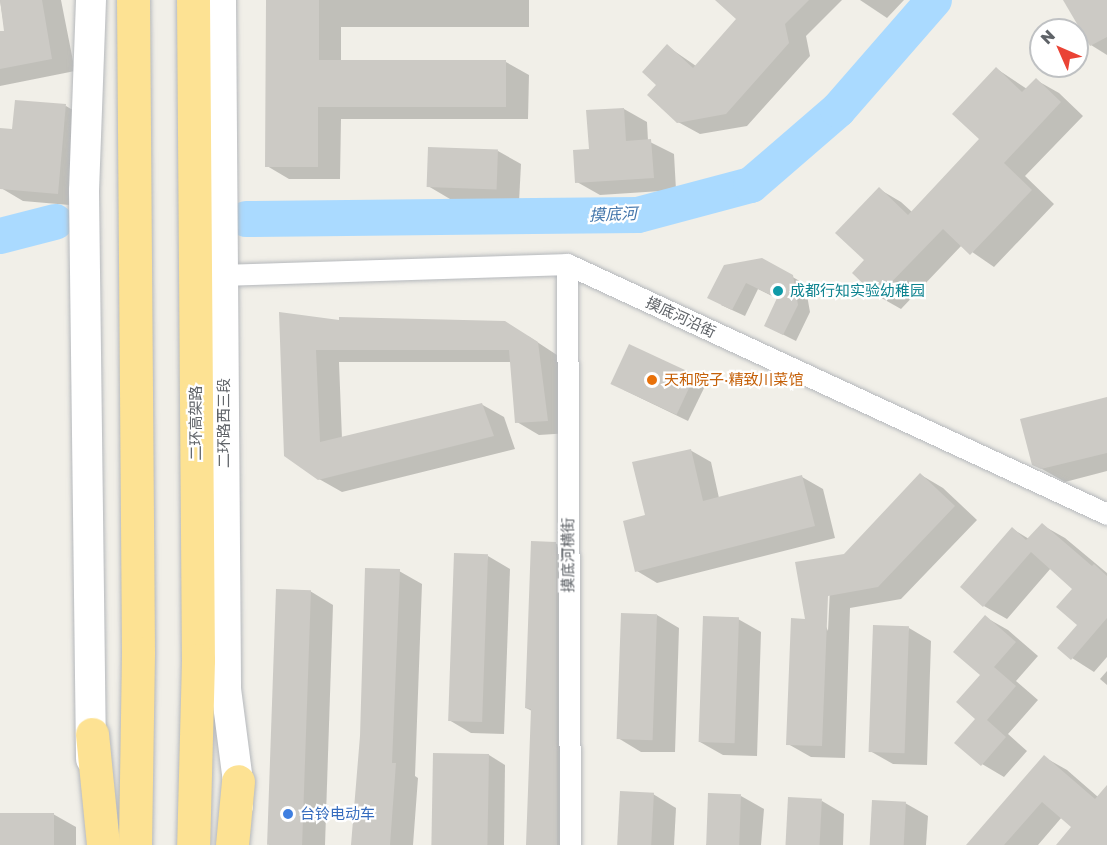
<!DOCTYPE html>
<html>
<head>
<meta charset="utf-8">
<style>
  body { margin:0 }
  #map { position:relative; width:1107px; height:845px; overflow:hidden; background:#f1efe8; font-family:"Golos Text","Noto Sans SC",sans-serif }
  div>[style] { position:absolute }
  .shadow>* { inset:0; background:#0003 }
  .river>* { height:36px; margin:-18px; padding:0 18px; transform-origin:18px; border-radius:18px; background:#aadaff }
  .building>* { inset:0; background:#cccac5; transform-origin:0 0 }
  .roads { filter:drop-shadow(0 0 2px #b5b8bc) drop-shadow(0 0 2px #b5b8bc) }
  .street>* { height:21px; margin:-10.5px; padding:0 10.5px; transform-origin:10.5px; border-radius:10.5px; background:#fff }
  .secondary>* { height:30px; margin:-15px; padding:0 15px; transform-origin:15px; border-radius:15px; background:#fff }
  .highway>* { height:33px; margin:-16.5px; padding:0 16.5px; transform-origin:16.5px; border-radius:16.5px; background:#fde293 }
  .dots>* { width:16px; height:16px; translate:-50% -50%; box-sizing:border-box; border:3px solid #fff; border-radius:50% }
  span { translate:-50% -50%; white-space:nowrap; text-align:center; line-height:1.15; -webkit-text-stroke:4.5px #fff; paint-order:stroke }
  .culture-label { font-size:15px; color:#0d838f }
  .left { translate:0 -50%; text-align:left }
  .street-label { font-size:15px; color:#5f6368 }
  .food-label { font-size:15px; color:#c56008 }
  .shop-label { font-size:15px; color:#366cbe }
  .water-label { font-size:16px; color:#4174aa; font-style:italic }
  .north { position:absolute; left:1029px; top:18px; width:60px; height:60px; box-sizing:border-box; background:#fff; border:2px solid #bfc1c3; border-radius:50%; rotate:315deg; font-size:16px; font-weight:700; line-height:24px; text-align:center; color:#5f6368 }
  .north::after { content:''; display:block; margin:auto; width:21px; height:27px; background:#ea4335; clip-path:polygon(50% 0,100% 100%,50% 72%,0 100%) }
</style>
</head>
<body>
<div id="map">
  <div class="shadow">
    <i style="clip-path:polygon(0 0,61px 0,75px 71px,0 86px,0 33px,5px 32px)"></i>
    <i style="clip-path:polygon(268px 0,529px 0,529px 27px,341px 27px,341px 62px,506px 62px,529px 75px,528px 119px,341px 119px,340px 179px,289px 179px,267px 166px)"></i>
    <i style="clip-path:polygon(717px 0,842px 0,806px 36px,810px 56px,747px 126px,700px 134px,678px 122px,658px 85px,667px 46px,696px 66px,739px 19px)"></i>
    <i style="clip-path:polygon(860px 0,904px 0,887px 18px)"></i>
    <i style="clip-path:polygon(1066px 0,1107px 0,1107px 55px,1091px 45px)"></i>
    <i style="clip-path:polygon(997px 69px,1027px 89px,1036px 80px,1059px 93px,1083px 116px,1025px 176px,1054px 204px,994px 267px,962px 245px,901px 309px,878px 296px,854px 273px,866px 260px,879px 189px,901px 202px,912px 212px,981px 139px)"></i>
    <i style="clip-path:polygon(66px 106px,88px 119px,81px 206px,23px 201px,1px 188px,0 130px,14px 131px)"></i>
    <i style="clip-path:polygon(624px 109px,647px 122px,648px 141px,674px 154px,676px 190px,600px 195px,577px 182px,591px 151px,588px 111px)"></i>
    <i style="clip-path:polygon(498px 151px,521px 164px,519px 202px,450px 199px,428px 186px)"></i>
    <i style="clip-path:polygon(762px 260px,805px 284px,810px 312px,796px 341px,778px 332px,778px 299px,758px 289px,745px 316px,721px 305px)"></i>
    <i style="clip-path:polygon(281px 314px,341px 322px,528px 336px,560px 357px,570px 433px,539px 435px,517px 422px,511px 362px,339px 362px,342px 439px,481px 404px,504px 417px,515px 449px,342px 492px,319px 479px)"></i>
    <i style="clip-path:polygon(694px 377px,706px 384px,688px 421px,624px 390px)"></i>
    <i style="clip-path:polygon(1107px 399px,1107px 471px,1065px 482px,1033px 464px)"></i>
    <i style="clip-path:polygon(690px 450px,711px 462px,719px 498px,802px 477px,823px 489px,835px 538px,657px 583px,637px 571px,647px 516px)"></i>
    <i style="clip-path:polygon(evenodd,921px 475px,943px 488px,977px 520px,901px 599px,850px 608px,845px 758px,811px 757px,788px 744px,806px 620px,845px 555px,921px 475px,827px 588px,830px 588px,828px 631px,825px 624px,827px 588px)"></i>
    <i style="clip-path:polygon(1042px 525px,1065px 538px,1107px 573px,1107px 657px,1094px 672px,1072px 658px,1079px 625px,1074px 588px,1051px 568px,1007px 619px,984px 606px,1013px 529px,1029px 539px)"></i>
    <i style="clip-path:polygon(555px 543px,578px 556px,580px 845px,527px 845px,532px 711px,526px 708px)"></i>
    <i style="clip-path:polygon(488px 556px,510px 569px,504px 734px,471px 733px,449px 720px)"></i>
    <i style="clip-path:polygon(399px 571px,422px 584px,415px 776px,418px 778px,413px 845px,353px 845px)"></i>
    <i style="clip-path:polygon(310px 591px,333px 605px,325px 845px,269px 845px)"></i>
    <i style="clip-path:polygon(657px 615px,679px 628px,675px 752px,641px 752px,618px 738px)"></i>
    <i style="clip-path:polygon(985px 617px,1008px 630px,1038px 656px,1016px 681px,1038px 700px,1008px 734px,1027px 751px,1004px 777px,982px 764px,977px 719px)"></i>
    <i style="clip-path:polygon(738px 619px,761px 632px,757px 756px,723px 755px,700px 742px)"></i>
    <i style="clip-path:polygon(909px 628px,931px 641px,927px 765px,893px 764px,870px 751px)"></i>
    <i style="clip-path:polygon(1107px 671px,1107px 685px,1100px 679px)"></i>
    <i style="clip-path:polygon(434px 755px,489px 755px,505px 765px,504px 845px,433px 845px)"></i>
    <i style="clip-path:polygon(1044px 757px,1067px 770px,1098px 797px,1107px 787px,1107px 845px,1058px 845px,1073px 827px,1062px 817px,1038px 845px,968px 845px)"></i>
    <i style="clip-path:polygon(653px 794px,676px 808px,674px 845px,618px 845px)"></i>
    <i style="clip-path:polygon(741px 796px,764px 809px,761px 845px,706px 845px)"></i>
    <i style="clip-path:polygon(822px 801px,844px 814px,843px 845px,787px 845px)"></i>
    <i style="clip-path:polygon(905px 803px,928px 816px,926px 845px,871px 845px)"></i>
    <i style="clip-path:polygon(53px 814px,76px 827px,76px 845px,0 845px)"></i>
  </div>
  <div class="river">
    <i style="left:246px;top:219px;width:392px;rotate:-0.6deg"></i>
    <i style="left:638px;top:215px;width:117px;rotate:-14.9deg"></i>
    <i style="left:751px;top:185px;width:115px;rotate:-40.8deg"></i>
    <i style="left:838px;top:110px;width:146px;rotate:-48.9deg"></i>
    <i style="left:0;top:236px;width:57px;rotate:-14.3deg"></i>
  </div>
  <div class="building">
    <i style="clip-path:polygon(0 0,42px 0,52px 59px,0 69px,0 31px,4px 31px)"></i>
    <i style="clip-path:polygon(266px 0,319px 0,319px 60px,506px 60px,506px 107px,318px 107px,318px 167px,265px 167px)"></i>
    <i style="clip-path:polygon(715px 0,809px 0,785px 24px,789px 43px,726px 114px,677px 123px,647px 95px,656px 85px,642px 72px,667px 44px,693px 68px,736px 19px)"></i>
    <i style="clip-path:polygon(1063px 0,1107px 0,1107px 37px,1090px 46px)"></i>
    <i style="clip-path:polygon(996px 67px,1022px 92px,1036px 78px,1061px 102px,1004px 163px,1032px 190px,970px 255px,943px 229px,877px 297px,852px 273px,864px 260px,835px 233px,879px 187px,908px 215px,979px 139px,952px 114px)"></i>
    <i style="clip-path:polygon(15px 100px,66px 104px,58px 194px,0 189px,0 128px,12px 129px)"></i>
    <i style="clip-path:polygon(624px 108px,626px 141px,651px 139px,654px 178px,575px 183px,573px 150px,589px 149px,586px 110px)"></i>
    <i style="left:428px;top:147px;width:70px;height:40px;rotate:2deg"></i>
    <i style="clip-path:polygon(762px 258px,793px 275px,798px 305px,783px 335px,764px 326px,777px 298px,746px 283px,732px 310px,707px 298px,724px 265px)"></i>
    <i style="clip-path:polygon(279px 312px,339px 320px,339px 317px,505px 321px,538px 342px,548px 421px,515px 423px,509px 350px,316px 350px,320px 442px,482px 403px,494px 436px,318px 480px,284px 456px)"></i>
    <i style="left:629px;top:344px;width:73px;height:44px;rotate:25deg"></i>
    <i style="clip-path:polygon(1107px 397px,1107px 453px,1041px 469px,1032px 465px,1020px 419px)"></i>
    <i style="clip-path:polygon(691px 449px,703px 501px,802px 475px,815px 526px,635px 572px,623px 521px,645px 515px,632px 462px)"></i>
    <i style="clip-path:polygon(920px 473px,955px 506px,878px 587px,828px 596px,822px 746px,786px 745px,791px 618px,805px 619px,795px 562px,844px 554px)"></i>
    <i style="clip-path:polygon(1042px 523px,1092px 566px,1094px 564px,1107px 576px,1107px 618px,1071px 660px,1057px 648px,1077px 625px,1056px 607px,1072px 589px,1031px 552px,983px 607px,960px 587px,1012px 527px,1026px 540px)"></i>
    <i style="clip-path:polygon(531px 541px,556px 542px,557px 845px,526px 845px,531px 709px,525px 708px)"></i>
    <i style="left:454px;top:553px;width:34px;height:168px;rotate:2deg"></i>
    <i style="clip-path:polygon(365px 568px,400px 569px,392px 763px,396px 763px,390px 845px,351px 845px,360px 736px)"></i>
    <i style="left:276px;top:589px;width:35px;height:256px;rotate:2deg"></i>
    <i style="left:621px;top:613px;width:36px;height:126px;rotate:2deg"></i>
    <i style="clip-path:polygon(985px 615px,1016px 642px,994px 667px,1016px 686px,987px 720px,1006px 737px,981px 766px,954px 743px,975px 719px,956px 702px,980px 675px,953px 652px)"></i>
    <i style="left:703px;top:616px;width:36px;height:126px;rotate:2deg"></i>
    <i style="left:873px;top:625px;width:36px;height:127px;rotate:2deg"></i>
    <i style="left:433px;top:753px;width:56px;height:92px;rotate:1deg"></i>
    <i style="clip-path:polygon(1044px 755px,1095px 799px,1107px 785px,1107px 845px,1056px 845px,1071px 827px,1042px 802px,1004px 845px,966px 845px)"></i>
    <i style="left:620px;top:791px;width:34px;height:54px;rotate:3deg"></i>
    <i style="left:708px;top:793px;width:33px;height:52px;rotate:2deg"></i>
    <i style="left:788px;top:797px;width:34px;height:48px;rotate:3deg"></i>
    <i style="left:872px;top:800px;width:34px;height:45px;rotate:3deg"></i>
    <i style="left:0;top:813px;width:54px;height:32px"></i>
  </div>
  <div class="roads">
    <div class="street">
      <i style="left:567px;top:264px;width:581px;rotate:89.7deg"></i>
      <i style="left:223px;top:275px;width:344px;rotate:-1.8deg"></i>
      <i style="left:567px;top:264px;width:595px;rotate:24.84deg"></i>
    </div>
    <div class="secondary">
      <i style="left:91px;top:0;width:191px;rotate:92.1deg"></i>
      <i style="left:84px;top:191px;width:568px;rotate:89.29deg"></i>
      <i style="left:221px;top:0;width:689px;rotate:89.58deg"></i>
      <i style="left:226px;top:689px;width:93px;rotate:82.6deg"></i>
      <i style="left:238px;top:781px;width:25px;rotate:90deg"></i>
    </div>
    <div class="highway">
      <i style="left:133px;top:0;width:653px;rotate:89.56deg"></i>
      <i style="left:138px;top:653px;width:192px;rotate:90.9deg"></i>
      <i style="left:193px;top:0;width:660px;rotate:89.57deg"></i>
      <i style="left:198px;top:660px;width:185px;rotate:91.5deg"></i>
      <i style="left:92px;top:734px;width:112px;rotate:84.3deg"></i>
      <i style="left:232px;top:845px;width:64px;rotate:-84.6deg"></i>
    </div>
  </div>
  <div class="dots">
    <i style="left:778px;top:291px;background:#0f9aa8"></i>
    <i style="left:652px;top:380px;background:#e8710a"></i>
    <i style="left:288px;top:814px;background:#3f7fe0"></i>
  </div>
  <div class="culture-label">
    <span class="left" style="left:790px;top:291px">成都行知实验幼稚园</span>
  </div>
  <div class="street-label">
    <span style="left:681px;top:317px;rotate:25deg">摸底河沿街</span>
    <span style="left:196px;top:423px;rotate:-90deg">二环高架路</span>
    <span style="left:224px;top:423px;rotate:-90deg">二环路西三段</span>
    <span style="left:568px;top:555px;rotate:-90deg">摸底河横街</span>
  </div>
  <div class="food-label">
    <span class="left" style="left:664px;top:380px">天和院子·精致川菜馆</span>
  </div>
  <div class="shop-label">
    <span class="left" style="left:300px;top:814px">台铃电动车</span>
  </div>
  <div class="water-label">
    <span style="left:613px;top:214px;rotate:-2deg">摸底河</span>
  </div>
  <div class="north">N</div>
</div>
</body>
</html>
